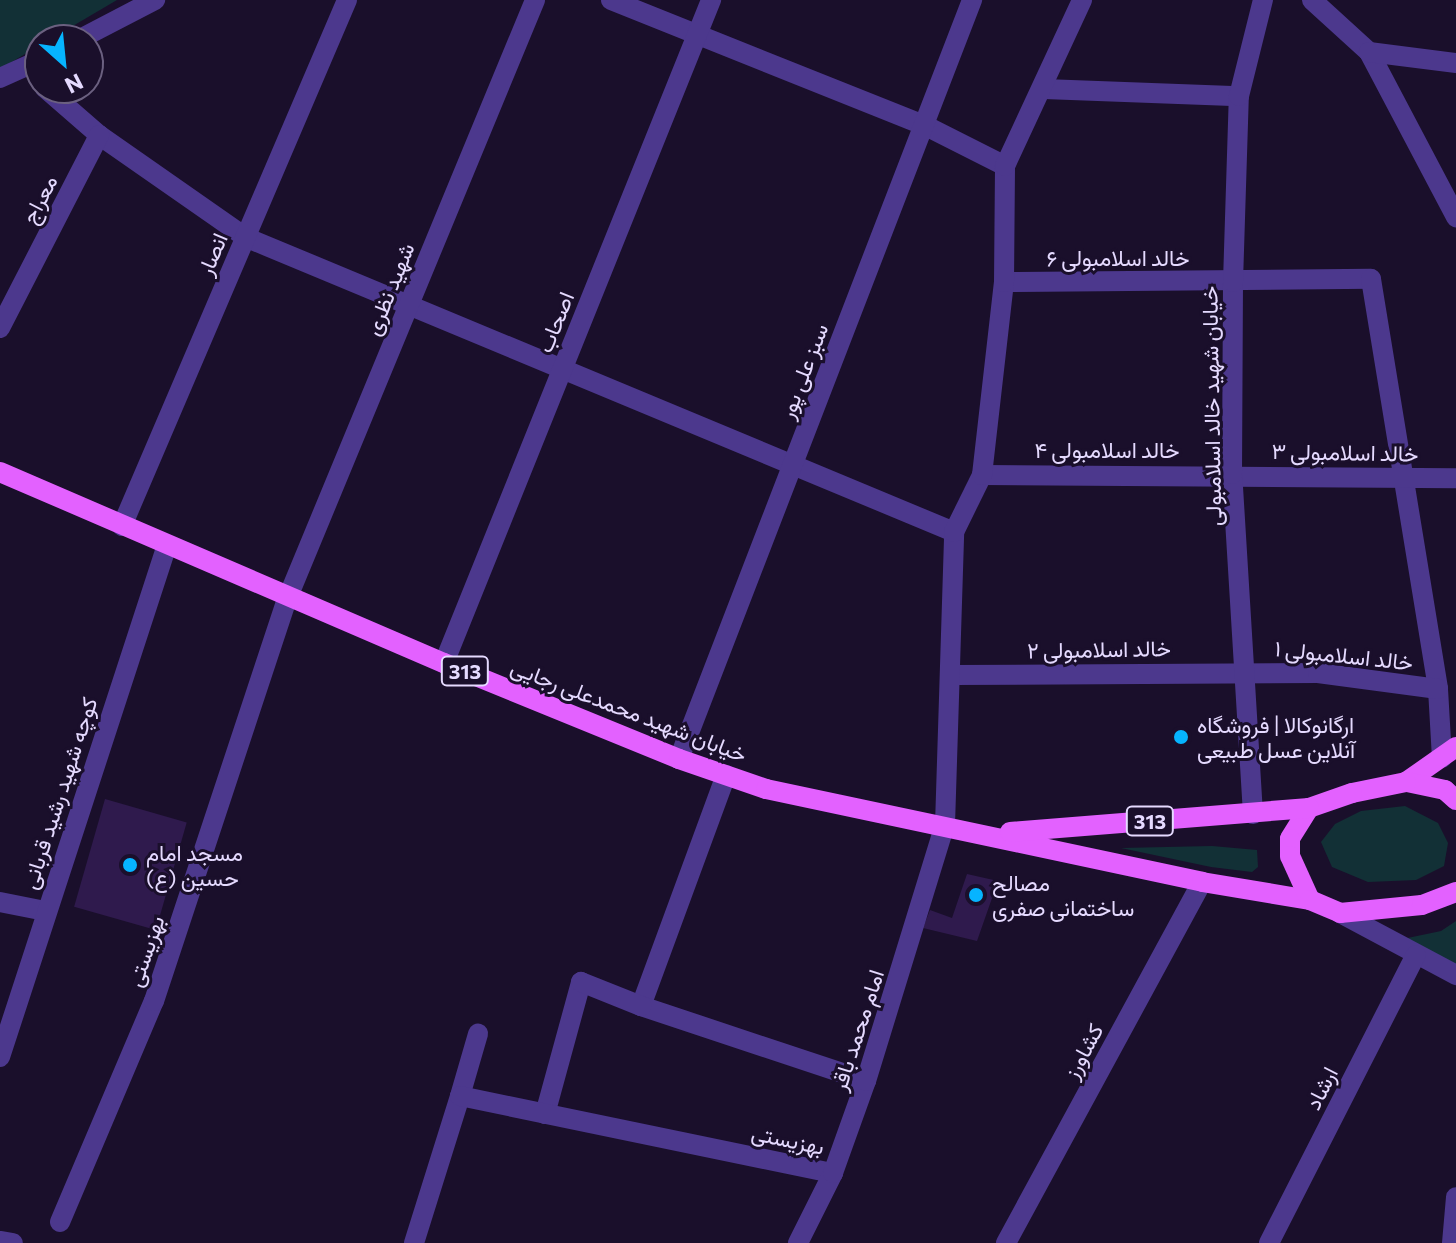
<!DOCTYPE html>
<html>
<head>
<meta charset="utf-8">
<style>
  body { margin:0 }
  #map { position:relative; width:1456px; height:1243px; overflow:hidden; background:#1a0f2b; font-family:Commissioner,Vazirmatn,sans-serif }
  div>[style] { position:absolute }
  .green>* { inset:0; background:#123036 }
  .building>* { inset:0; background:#2f1a4d; transform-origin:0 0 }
  .minor>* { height:20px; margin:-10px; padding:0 10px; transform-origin:10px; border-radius:10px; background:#4c388d }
  .major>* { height:20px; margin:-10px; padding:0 10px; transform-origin:10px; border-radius:10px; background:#e361ff }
  .dots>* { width:22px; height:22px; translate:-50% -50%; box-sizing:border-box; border:4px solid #1a0f2b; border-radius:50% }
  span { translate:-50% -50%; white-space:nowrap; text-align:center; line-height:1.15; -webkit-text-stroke:6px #1a0f2b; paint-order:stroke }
  .shield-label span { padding:2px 6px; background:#1a0f2b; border:2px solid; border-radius:6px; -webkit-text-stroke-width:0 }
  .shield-label { font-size:20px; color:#e5daff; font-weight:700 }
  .street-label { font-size:22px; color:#e5daff }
  .poi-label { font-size:22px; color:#e5daff }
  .left { translate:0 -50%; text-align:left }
  .north { position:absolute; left:24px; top:24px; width:80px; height:80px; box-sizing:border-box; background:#1a0f2b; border:2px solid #6b6080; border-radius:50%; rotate:153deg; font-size:22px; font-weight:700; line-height:32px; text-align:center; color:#e5daff }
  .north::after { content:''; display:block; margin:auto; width:28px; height:36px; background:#06b4ff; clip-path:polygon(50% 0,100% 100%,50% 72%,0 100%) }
</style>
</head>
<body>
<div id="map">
  <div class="green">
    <i style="clip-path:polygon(0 0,117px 0,49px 40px,40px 40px,40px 45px,0 69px)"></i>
    <i style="clip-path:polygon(1405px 806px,1438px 823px,1448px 843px,1444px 866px,1416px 880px,1368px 882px,1332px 867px,1321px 842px,1335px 824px,1361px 811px)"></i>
    <i style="clip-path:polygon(1212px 846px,1257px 850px,1258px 867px,1252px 872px,1211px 867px,1121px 848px)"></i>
    <i style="clip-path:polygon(1456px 921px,1456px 969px,1398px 940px,1441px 931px)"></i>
  </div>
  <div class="building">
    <i style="left:105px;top:799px;width:85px;height:112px;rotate:16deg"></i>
    <i style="clip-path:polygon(967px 874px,998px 881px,977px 941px,923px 928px,930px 910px,952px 918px)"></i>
  </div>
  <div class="minor">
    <i style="left:611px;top:0;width:337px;rotate:21.8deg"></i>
    <i style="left:924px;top:125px;width:91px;rotate:26.8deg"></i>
    <i style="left:1312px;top:0;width:77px;rotate:42.4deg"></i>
    <i style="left:1369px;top:52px;width:187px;rotate:62.2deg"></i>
    <i style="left:78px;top:40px;width:87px;rotate:-27.5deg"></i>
    <i style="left:1369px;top:52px;width:88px;rotate:7.2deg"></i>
    <i style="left:0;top:78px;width:44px;rotate:-24.2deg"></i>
    <i style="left:45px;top:88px;width:72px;rotate:41deg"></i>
    <i style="left:99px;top:135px;width:178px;rotate:34.9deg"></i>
    <i style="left:245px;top:237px;width:768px;rotate:22.59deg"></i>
    <i style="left:1044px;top:89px;width:195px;rotate:2.1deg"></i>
    <i style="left:1004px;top:282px;width:367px;rotate:-0.5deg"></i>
    <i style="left:1371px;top:279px;width:415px;rotate:80.7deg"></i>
    <i style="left:1438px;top:689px;width:69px;rotate:86.7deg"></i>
    <i style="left:0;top:328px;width:217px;rotate:-62.8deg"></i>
    <i style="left:982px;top:475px;width:474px;rotate:0.4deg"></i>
    <i style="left:122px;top:526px;width:572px;rotate:-66.84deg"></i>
    <i style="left:444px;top:663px;width:715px;rotate:-68.06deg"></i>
    <i style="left:953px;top:675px;width:365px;rotate:-0.3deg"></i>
    <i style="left:1318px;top:673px;width:121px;rotate:7.6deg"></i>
    <i style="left:679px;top:759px;width:814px;rotate:-68.89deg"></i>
    <i style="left:726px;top:775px;width:246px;rotate:110.2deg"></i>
    <i style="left:641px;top:1006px;width:237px;rotate:18.4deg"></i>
    <i style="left:1253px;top:814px;width:341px;rotate:-93.5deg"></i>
    <i style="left:1232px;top:474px;width:192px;rotate:-89.7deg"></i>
    <i style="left:1233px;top:282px;width:186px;rotate:-88.2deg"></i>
    <i style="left:1239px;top:96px;width:99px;rotate:-76deg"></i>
    <i style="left:0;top:902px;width:46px;rotate:11.3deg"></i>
    <i style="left:1340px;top:913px;width:132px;rotate:28.1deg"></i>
    <i style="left:0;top:1057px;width:539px;rotate:-71.94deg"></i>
    <i style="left:460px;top:1096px;width:65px;rotate:-73.8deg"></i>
    <i style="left:545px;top:1114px;width:137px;rotate:-74.7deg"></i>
    <i style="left:581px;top:982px;width:65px;rotate:21.8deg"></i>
    <i style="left:60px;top:1222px;width:240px;rotate:-67deg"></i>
    <i style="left:154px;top:1001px;width:426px;rotate:-71.7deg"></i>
    <i style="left:288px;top:597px;width:646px;rotate:-67.52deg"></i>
    <i style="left:0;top:1241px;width:13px;rotate:9deg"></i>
    <i style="left:414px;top:1243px;width:154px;rotate:-72.6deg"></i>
    <i style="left:460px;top:1096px;width:381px;rotate:11.7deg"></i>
    <i style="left:798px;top:1243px;width:78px;rotate:-63.4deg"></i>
    <i style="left:833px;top:1173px;width:98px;rotate:-70.3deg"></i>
    <i style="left:866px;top:1081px;width:268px;rotate:-72.9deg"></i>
    <i style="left:945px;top:825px;width:293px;rotate:-88.2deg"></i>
    <i style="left:954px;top:532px;width:64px;rotate:-63.8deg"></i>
    <i style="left:982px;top:475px;width:194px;rotate:-83.5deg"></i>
    <i style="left:1004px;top:282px;width:116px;rotate:-89.5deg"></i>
    <i style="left:1005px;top:166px;width:183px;rotate:-65.1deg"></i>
    <i style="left:1006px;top:1243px;width:411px;rotate:-61.5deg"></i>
    <i style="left:1269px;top:1243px;width:323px;rotate:-63deg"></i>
    <i style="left:1452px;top:1243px;width:46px;rotate:-85deg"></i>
  </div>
  <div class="major">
    <i style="left:0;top:472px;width:483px;rotate:23.3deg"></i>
    <i style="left:444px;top:663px;width:254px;rotate:22.2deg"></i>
    <i style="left:679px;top:759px;width:92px;rotate:19deg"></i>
    <i style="left:766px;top:789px;width:446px;rotate:12deg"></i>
    <i style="left:1202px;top:882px;width:109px;rotate:9.5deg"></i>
    <i style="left:1406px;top:782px;width:61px;rotate:-35deg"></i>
    <i style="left:1456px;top:800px;width:15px;rotate:-138deg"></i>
    <i style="left:1445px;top:790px;width:40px;rotate:-168deg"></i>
    <i style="left:1406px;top:782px;width:55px;rotate:168.5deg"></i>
    <i style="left:1352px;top:793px;width:46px;rotate:160.8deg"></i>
    <i style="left:1309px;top:808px;width:36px;rotate:122deg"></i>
    <i style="left:1290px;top:839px;width:17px;rotate:90deg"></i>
    <i style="left:1290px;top:856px;width:48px;rotate:65.6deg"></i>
    <i style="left:1310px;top:900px;width:33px;rotate:23deg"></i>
    <i style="left:1340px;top:913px;width:82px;rotate:-5.6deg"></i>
    <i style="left:1422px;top:905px;width:36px;rotate:-21deg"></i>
    <i style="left:1010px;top:832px;width:300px;rotate:-4.6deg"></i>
  </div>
  <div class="dots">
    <i style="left:1181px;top:737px;background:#06b4ff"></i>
    <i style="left:130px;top:865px;background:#06b4ff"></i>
    <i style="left:976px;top:895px;background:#06b4ff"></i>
  </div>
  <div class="shield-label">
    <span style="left:465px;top:671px">313</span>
    <span style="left:1150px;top:821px">313</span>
  </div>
  <div class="street-label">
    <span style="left:39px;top:199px;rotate:-63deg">معراج</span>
    <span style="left:212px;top:254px;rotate:-67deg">انصار</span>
    <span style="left:1118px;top:258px">خالد اسلامبولی ۶</span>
    <span style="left:389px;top:289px;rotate:-68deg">شهید نظری</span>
    <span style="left:555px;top:322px;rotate:-68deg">اصحاب</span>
    <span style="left:803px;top:371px;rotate:-69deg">سبز علی پور</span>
    <span style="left:1211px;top:406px;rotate:-91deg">خیابان شهید خالد اسلامبولی</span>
    <span style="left:1107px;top:450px">خالد اسلامبولی ۴</span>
    <span style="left:1345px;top:452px;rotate:1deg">خالد اسلامبولی ۳</span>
    <span style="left:1099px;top:649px;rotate:-1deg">خالد اسلامبولی ۲</span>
    <span style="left:1344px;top:655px;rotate:6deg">خالد اسلامبولی ۱</span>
    <span style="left:629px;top:710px;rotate:21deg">خیابان شهید محمدعلی رجایی</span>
    <span style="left:59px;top:793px;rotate:-72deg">کوچه شهید رشید قربانی</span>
    <span style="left:145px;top:951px;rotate:-71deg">بهزیستی</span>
    <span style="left:857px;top:1030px;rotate:-72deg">امام محمد باقر</span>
    <span style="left:1083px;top:1051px;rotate:-62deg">کشاورز</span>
    <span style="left:1321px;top:1088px;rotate:-63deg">ارشاد</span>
    <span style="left:788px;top:1139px;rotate:12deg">بهزیستی</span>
  </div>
  <div class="poi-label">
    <span class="left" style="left:1197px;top:737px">ارگانوکالا | فروشگاه<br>آنلاین عسل طبیعی</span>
    <span class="left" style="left:146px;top:865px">مسجد امام<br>حسین (ع)</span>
    <span class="left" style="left:992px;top:895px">مصالح<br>ساختمانی صفری</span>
  </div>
  <div class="north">N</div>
</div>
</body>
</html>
